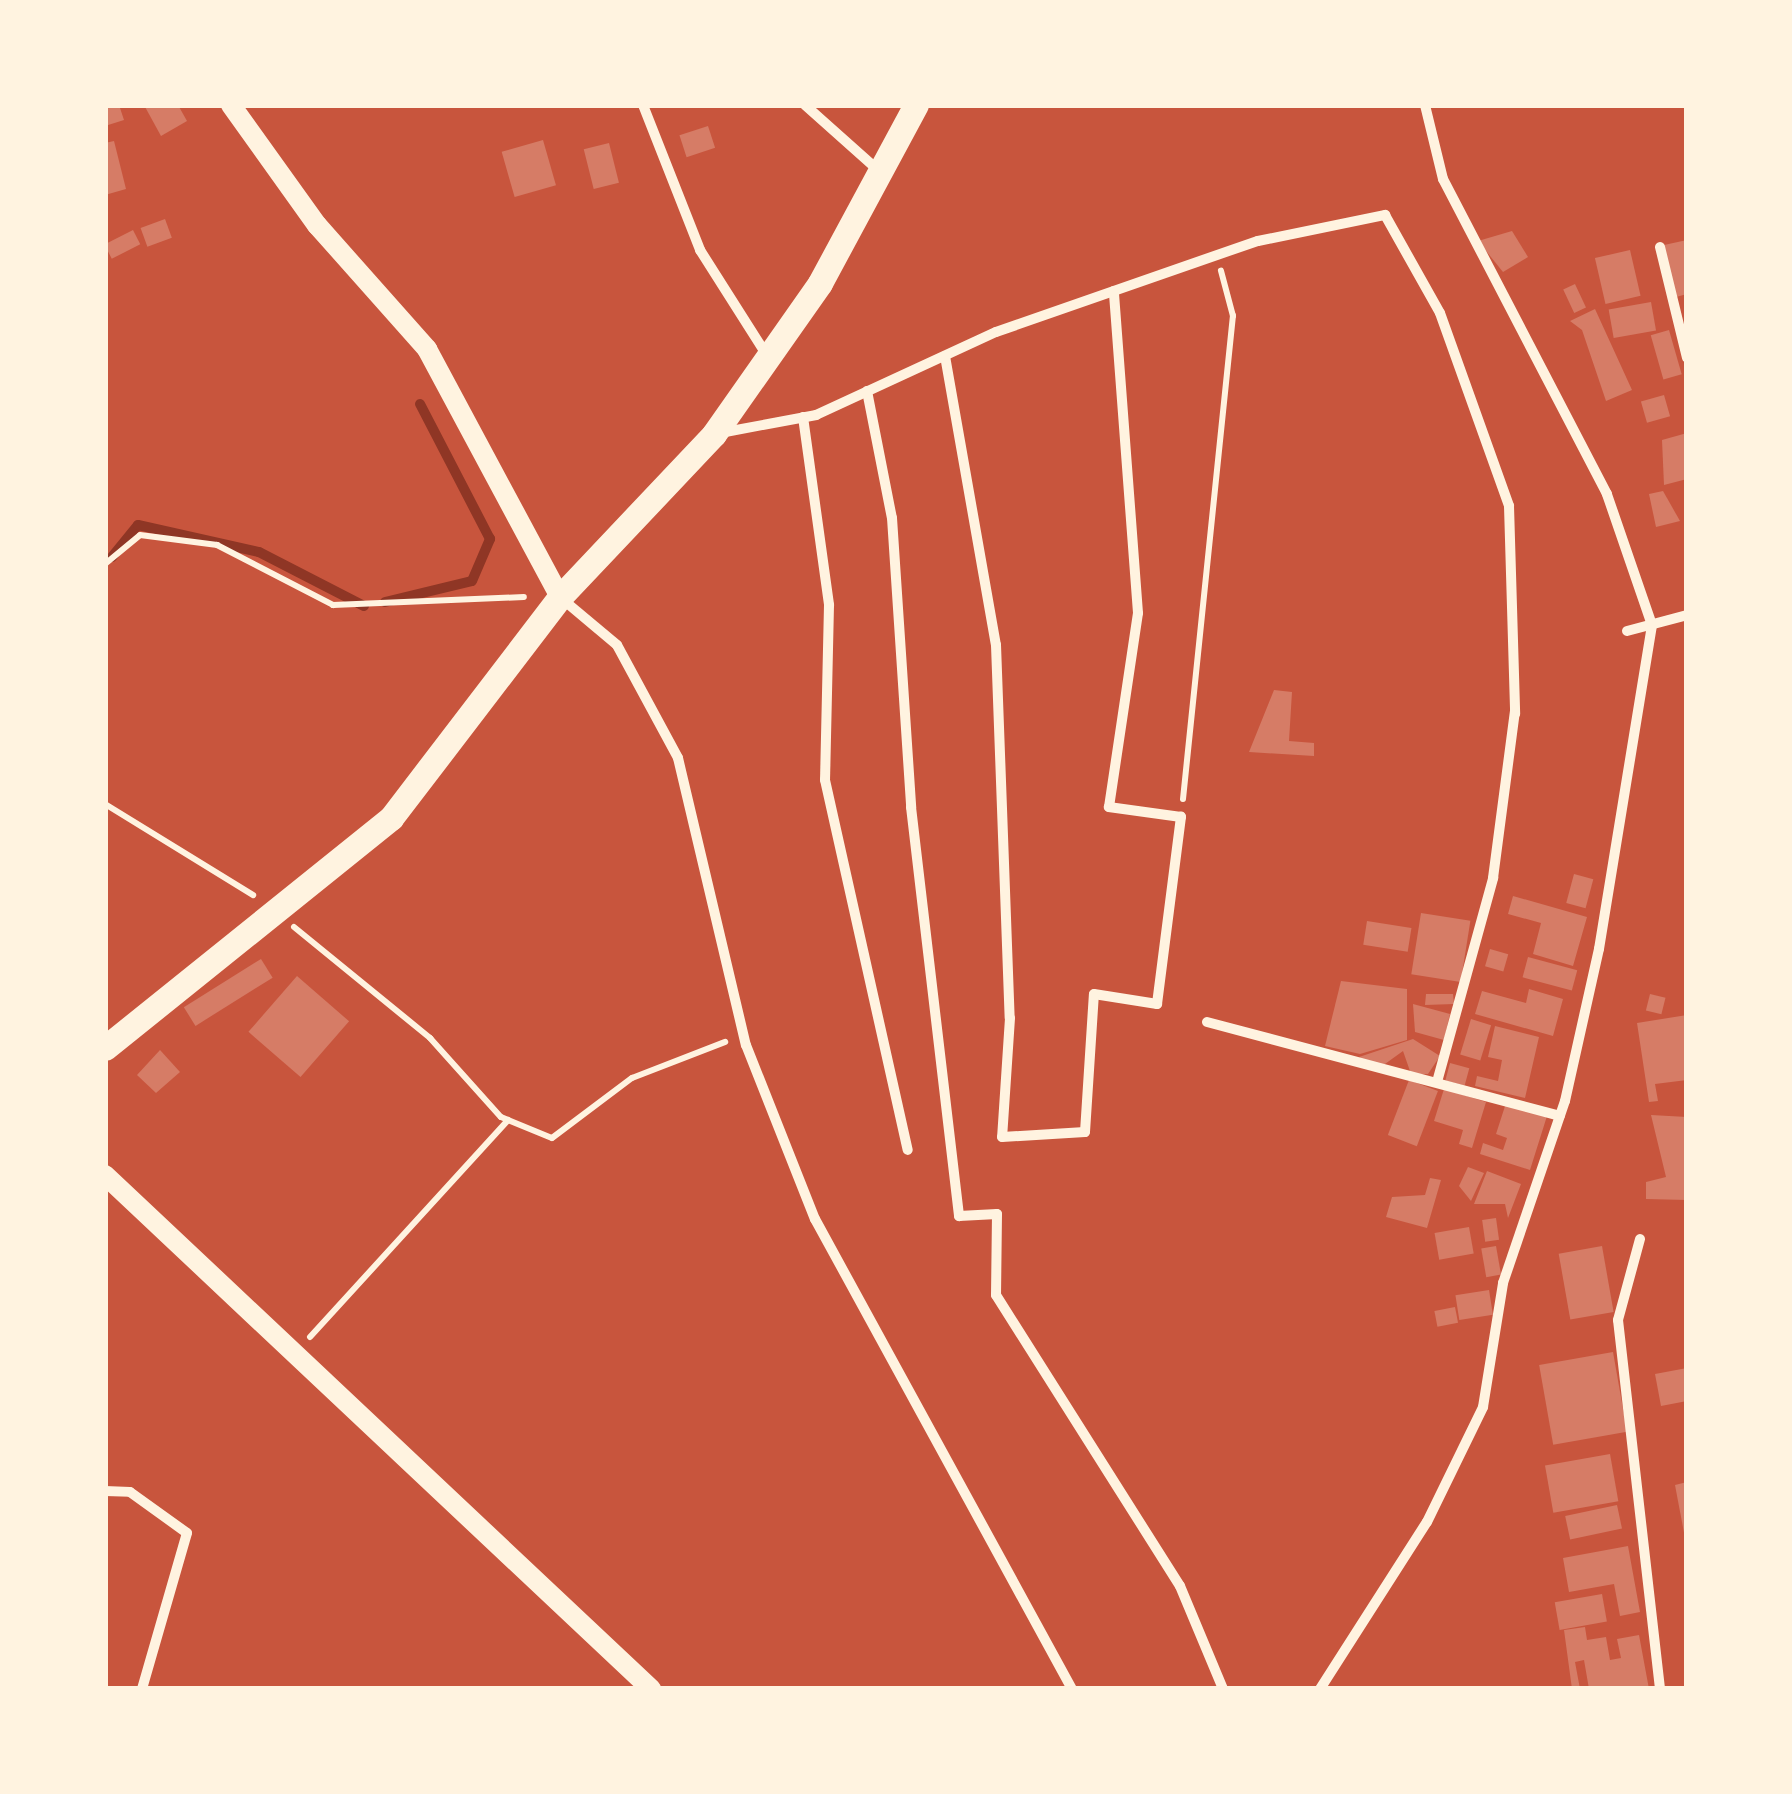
<!DOCTYPE html>
<html>
<head>
<meta charset="utf-8">
<style>
  body { margin:0 }
  #map { position:relative; width:1792px; height:1794px; overflow:hidden; background:#c8553d; font-family:"Open Sans",sans-serif }
  div>[style] { position:absolute }
  .stream>* { height:10px; margin:-5px; padding:0 5px; transform-origin:5px; border-radius:5px; background:#8f3625 }
  .building>* { inset:0; background:#d67c66; transform-origin:0 0 }
  .path>* { height:6px; margin:-3px; padding:0 3px; transform-origin:3px; border-radius:3px; background:#fff3e0 }
  .minor>* { height:10px; margin:-5px; padding:0 5px; transform-origin:5px; border-radius:5px; background:#fff3e0 }
  .secondary>* { height:20px; margin:-10px; padding:0 10px; transform-origin:10px; border-radius:10px; background:#fff3e0 }
  .primary>* { height:25px; margin:-12.5px; padding:0 12.5px; transform-origin:12.5px; border-radius:12.5px; background:#fff3e0 }
  span { translate:-50% -50%; white-space:nowrap; text-align:center; line-height:1.15; -webkit-text-stroke:10px #fff3e0; paint-order:stroke }
  .frame { position:absolute; inset:0; border:108px solid #fff3e0; pointer-events:none }
</style>
</head>
<body>
<div id="map">
  <div class="stream">
    <i style="left:112px;top:557px;width:41px;rotate:-50.9deg"></i>
    <i style="left:138px;top:525px;width:124px;rotate:12.6deg"></i>
    <i style="left:259px;top:552px;width:118px;rotate:27.2deg"></i>
    <i style="left:385px;top:602px;width:89px;rotate:-13.6deg"></i>
    <i style="left:472px;top:581px;width:46px;rotate:-66.8deg"></i>
    <i style="left:490px;top:539px;width:152px;rotate:-117.4deg"></i>
  </div>
  <div class="building">
    <i style="clip-path:polygon(105px 105px,119px 105px,124px 120px,105px 126px)"></i>
    <i style="clip-path:polygon(144px 105px,178px 105px,187px 121px,161px 136px)"></i>
    <i style="left:708px;top:126px;width:23px;height:30px;rotate:72deg"></i>
    <i style="left:543px;top:140px;width:47px;height:43px;rotate:74deg"></i>
    <i style="clip-path:polygon(114px 141px,126px 189px,105px 195px,105px 143px)"></i>
    <i style="left:609px;top:143px;width:41px;height:26px;rotate:76deg"></i>
    <i style="left:165px;top:219px;width:20px;height:26px;rotate:70deg"></i>
    <i style="left:133px;top:230px;width:16px;height:32px;rotate:63deg"></i>
    <i style="clip-path:polygon(1512px 231px,1528px 257px,1503px 272px,1478px 241px)"></i>
    <i style="clip-path:polygon(1687px 240px,1687px 294px,1676px 297px,1664px 245px)"></i>
    <i style="left:1630px;top:250px;width:47px;height:36px;rotate:77deg"></i>
    <i style="left:1575px;top:284px;width:26px;height:13px;rotate:65deg"></i>
    <i style="left:1651px;top:302px;width:29px;height:43px;rotate:80deg"></i>
    <i style="clip-path:polygon(1595px 309px,1632px 390px,1606px 401px,1582px 330px,1570px 321px)"></i>
    <i style="left:1669px;top:330px;width:46px;height:19px;rotate:74deg"></i>
    <i style="left:1664px;top:395px;width:22px;height:24px;rotate:74deg"></i>
    <i style="clip-path:polygon(1687px 433px,1687px 479px,1664px 485px,1662px 440px)"></i>
    <i style="clip-path:polygon(1663px 491px,1680px 521px,1656px 527px,1649px 494px)"></i>
    <i style="clip-path:polygon(1274px 690px,1292px 692px,1289px 741px,1314px 743px,1314px 756px,1249px 752px)"></i>
    <i style="left:1574px;top:874px;width:20px;height:30px;rotate:15deg"></i>
    <i style="clip-path:polygon(1513px 896px,1587px 917px,1573px 966px,1533px 954px,1541px 923px,1508px 914px)"></i>
    <i style="left:1421px;top:913px;width:50px;height:62px;rotate:9deg"></i>
    <i style="left:1367px;top:921px;width:45px;height:24px;rotate:9deg"></i>
    <i style="left:1490px;top:949px;width:19px;height:18px;rotate:16deg"></i>
    <i style="left:1528px;top:957px;width:51px;height:21px;rotate:15deg"></i>
    <i style="left:261px;top:959px;width:22px;height:91px;rotate:58deg"></i>
    <i style="left:297px;top:976px;width:69px;height:74px;rotate:41deg"></i>
    <i style="clip-path:polygon(1341px 981px,1407px 989px,1407px 1040px,1360px 1054px,1325px 1046px)"></i>
    <i style="clip-path:polygon(1529px 989px,1563px 999px,1553px 1036px,1475px 1014px,1482px 991px,1526px 1003px)"></i>
    <i style="clip-path:polygon(1426px 994px,1453px 994px,1454px 1004px,1425px 1005px)"></i>
    <i style="left:1650px;top:994px;width:16px;height:17px;rotate:14deg"></i>
    <i style="clip-path:polygon(1413px 1004px,1450px 1014px,1444px 1040px,1415px 1032px)"></i>
    <i style="clip-path:polygon(1687px 1015px,1687px 1080px,1655px 1084px,1658px 1101px,1649px 1102px,1637px 1023px)"></i>
    <i style="left:1471px;top:1019px;width:21px;height:37px;rotate:17deg"></i>
    <i style="clip-path:polygon(1495px 1026px,1539px 1037px,1525px 1098px,1475px 1086px,1477px 1076px,1498px 1081px,1502px 1060px,1488px 1057px)"></i>
    <i style="clip-path:polygon(1413px 1039px,1440px 1056px,1428px 1074px,1411px 1074px,1403px 1051px,1378px 1069px,1359px 1057px)"></i>
    <i style="clip-path:polygon(160px 1050px,180px 1072px,156px 1093px,137px 1075px)"></i>
    <i style="left:1450px;top:1063px;width:20px;height:18px;rotate:15deg"></i>
    <i style="left:1409px;top:1080px;width:31px;height:59px;rotate:21deg"></i>
    <i style="clip-path:polygon(1444px 1089px,1486px 1102px,1472px 1148px,1459px 1144px,1463px 1130px,1434px 1121px)"></i>
    <i style="clip-path:polygon(1506px 1103px,1547px 1116px,1530px 1170px,1480px 1154px,1483px 1143px,1503px 1150px,1507px 1138px,1496px 1134px)"></i>
    <i style="clip-path:polygon(1651px 1115px,1687px 1117px,1687px 1200px,1646px 1199px,1646px 1182px,1666px 1177px)"></i>
    <i style="clip-path:polygon(1468px 1167px,1484px 1173px,1471px 1201px,1459px 1186px)"></i>
    <i style="clip-path:polygon(1487px 1171px,1521px 1184px,1508px 1218px,1505px 1204px,1474px 1204px)"></i>
    <i style="clip-path:polygon(1430px 1178px,1441px 1180px,1427px 1228px,1386px 1217px,1392px 1197px,1425px 1195px)"></i>
    <i style="left:1496px;top:1218px;width:22px;height:14px;rotate:82deg"></i>
    <i style="left:1469px;top:1227px;width:27px;height:35px;rotate:80deg"></i>
    <i style="left:1496px;top:1246px;width:29px;height:15px;rotate:80deg"></i>
    <i style="left:1602px;top:1246px;width:67px;height:44px;rotate:80deg"></i>
    <i style="left:1489px;top:1290px;width:25px;height:34px;rotate:81deg"></i>
    <i style="left:1455px;top:1307px;width:16px;height:21px;rotate:79deg"></i>
    <i style="left:1613px;top:1352px;width:81px;height:75px;rotate:80deg"></i>
    <i style="clip-path:polygon(1687px 1368px,1687px 1401px,1661px 1406px,1655px 1374px)"></i>
    <i style="left:1610px;top:1454px;width:48px;height:66px;rotate:80deg"></i>
    <i style="clip-path:polygon(1687px 1482px,1687px 1537px,1685px 1538px,1675px 1485px)"></i>
    <i style="left:1617px;top:1505px;width:24px;height:53px;rotate:78deg"></i>
    <i style="clip-path:polygon(1628px 1546px,1640px 1612px,1620px 1616px,1614px 1584px,1569px 1592px,1563px 1558px)"></i>
    <i style="left:1602px;top:1594px;width:28px;height:48px;rotate:80deg"></i>
    <i style="clip-path:polygon(1585px 1627px,1587px 1640px,1606px 1637px,1610px 1660px,1621px 1658px,1617px 1639px,1639px 1635px,1649px 1689px,1589px 1689px,1584px 1660px,1575px 1662px,1580px 1689px,1572px 1689px,1564px 1630px)"></i>
  </div>
  <div class="path">
    <i style="left:105px;top:564px;width:45px;rotate:-39.6deg"></i>
    <i style="left:140px;top:535px;width:78px;rotate:7.4deg"></i>
    <i style="left:217px;top:545px;width:131px;rotate:27.3deg"></i>
    <i style="left:333px;top:605px;width:191px;rotate:-2.4deg"></i>
    <i style="left:1183px;top:799px;width:486px;rotate:-84.1deg"></i>
    <i style="left:1233px;top:316px;width:47px;rotate:-104.9deg"></i>
    <i style="left:105px;top:804px;width:174px;rotate:31.6deg"></i>
    <i style="left:294px;top:927px;width:176px;rotate:39.2deg"></i>
    <i style="left:430px;top:1038px;width:106px;rotate:48.1deg"></i>
    <i style="left:501px;top:1117px;width:55px;rotate:22.4deg"></i>
    <i style="left:552px;top:1138px;width:100px;rotate:-36.9deg"></i>
    <i style="left:632px;top:1078px;width:100px;rotate:-21.2deg"></i>
    <i style="left:310px;top:1337px;width:294px;rotate:-47.6deg"></i>
  </div>
  <div class="minor">
    <i style="left:643px;top:105px;width:156px;rotate:68.5deg"></i>
    <i style="left:700px;top:250px;width:123px;rotate:57.6deg"></i>
    <i style="left:805px;top:105px;width:98px;rotate:41.7deg"></i>
    <i style="left:1660px;top:247px;width:114px;rotate:76.3deg"></i>
    <i style="left:945px;top:356px;width:293px;rotate:80deg"></i>
    <i style="left:996px;top:645px;width:373px;rotate:87.9deg"></i>
    <i style="left:1010px;top:1018px;width:119px;rotate:93.8deg"></i>
    <i style="left:1002px;top:1137px;width:83px;rotate:-3.4deg"></i>
    <i style="left:1085px;top:1132px;width:138px;rotate:-86.3deg"></i>
    <i style="left:1094px;top:994px;width:64px;rotate:9deg"></i>
    <i style="left:1157px;top:1004px;width:189px;rotate:-82.7deg"></i>
    <i style="left:1181px;top:817px;width:73px;rotate:-172.1deg"></i>
    <i style="left:1109px;top:807px;width:196px;rotate:-81.5deg"></i>
    <i style="left:1138px;top:613px;width:323px;rotate:-94.3deg"></i>
    <i style="left:867px;top:391px;width:129px;rotate:78.9deg"></i>
    <i style="left:892px;top:518px;width:290px;rotate:86.2deg"></i>
    <i style="left:911px;top:807px;width:412px;rotate:83.3deg"></i>
    <i style="left:959px;top:1216px;width:38px;rotate:-3deg"></i>
    <i style="left:997px;top:1214px;width:81px;rotate:90.7deg"></i>
    <i style="left:996px;top:1295px;width:344px;rotate:57.7deg"></i>
    <i style="left:1180px;top:1586px;width:112px;rotate:67.3deg"></i>
    <i style="left:803px;top:417px;width:190px;rotate:82.1deg"></i>
    <i style="left:829px;top:605px;width:175px;rotate:91.3deg"></i>
    <i style="left:825px;top:780px;width:379px;rotate:77.4deg"></i>
    <i style="left:720px;top:433px;width:98px;rotate:-10.6deg"></i>
    <i style="left:816px;top:415px;width:198px;rotate:-24.8deg"></i>
    <i style="left:996px;top:332px;width:277px;rotate:-19.2deg"></i>
    <i style="left:1258px;top:241px;width:130px;rotate:-11.6deg"></i>
    <i style="left:1385px;top:215px;width:112px;rotate:60.7deg"></i>
    <i style="left:1440px;top:313px;width:205px;rotate:70.3deg"></i>
    <i style="left:1509px;top:506px;width:208px;rotate:88.3deg"></i>
    <i style="left:561px;top:598px;width:73px;rotate:40deg"></i>
    <i style="left:617px;top:645px;width:128px;rotate:61.6deg"></i>
    <i style="left:678px;top:758px;width:295px;rotate:76.7deg"></i>
    <i style="left:746px;top:1045px;width:187px;rotate:68.4deg"></i>
    <i style="left:815px;top:1219px;width:536px;rotate:61.33deg"></i>
    <i style="left:1627px;top:631px;width:62px;rotate:-14.9deg"></i>
    <i style="left:1207px;top:1022px;width:365px;rotate:14.9deg"></i>
    <i style="left:1437px;top:1082px;width:212px;rotate:-74.6deg"></i>
    <i style="left:1493px;top:878px;width:169px;rotate:-82.5deg"></i>
    <i style="left:1640px;top:1239px;width:84px;rotate:105.2deg"></i>
    <i style="left:1618px;top:1320px;width:371px;rotate:83.5deg"></i>
    <i style="left:105px;top:1491px;width:25px;rotate:2deg"></i>
    <i style="left:130px;top:1492px;width:70px;rotate:35.7deg"></i>
    <i style="left:187px;top:1533px;width:162px;rotate:106.1deg"></i>
    <i style="left:1320px;top:1689px;width:198px;rotate:-57.4deg"></i>
    <i style="left:1427px;top:1522px;width:128px;rotate:-64deg"></i>
    <i style="left:1483px;top:1407px;width:126px;rotate:-80.8deg"></i>
    <i style="left:1503px;top:1283px;width:192px;rotate:-71.2deg"></i>
    <i style="left:1565px;top:1101px;width:156px;rotate:-77.4deg"></i>
    <i style="left:1599px;top:949px;width:328px;rotate:-80.7deg"></i>
    <i style="left:1652px;top:625px;width:139px;rotate:-109deg"></i>
    <i style="left:1607px;top:494px;width:355px;rotate:-117.5deg"></i>
    <i style="left:1443px;top:179px;width:76px;rotate:-103.7deg"></i>
  </div>
  <div class="secondary">
    <i style="left:231px;top:105px;width:148px;rotate:54.4deg"></i>
    <i style="left:317px;top:225px;width:166px;rotate:48.4deg"></i>
    <i style="left:427px;top:349px;width:281px;rotate:61.8deg"></i>
    <i style="left:105px;top:1175px;width:750px;rotate:43.27deg"></i>
  </div>
  <div class="primary">
    <i style="left:105px;top:1048px;width:367px;rotate:-38.8deg"></i>
    <i style="left:391px;top:818px;width:278px;rotate:-52.6deg"></i>
    <i style="left:560px;top:597px;width:224px;rotate:-46.6deg"></i>
    <i style="left:714px;top:434px;width:184px;rotate:-54.9deg"></i>
    <i style="left:820px;top:283px;width:202px;rotate:-61.7deg"></i>
  </div>
  <div class="frame"></div>
</div>
</body>
</html>
